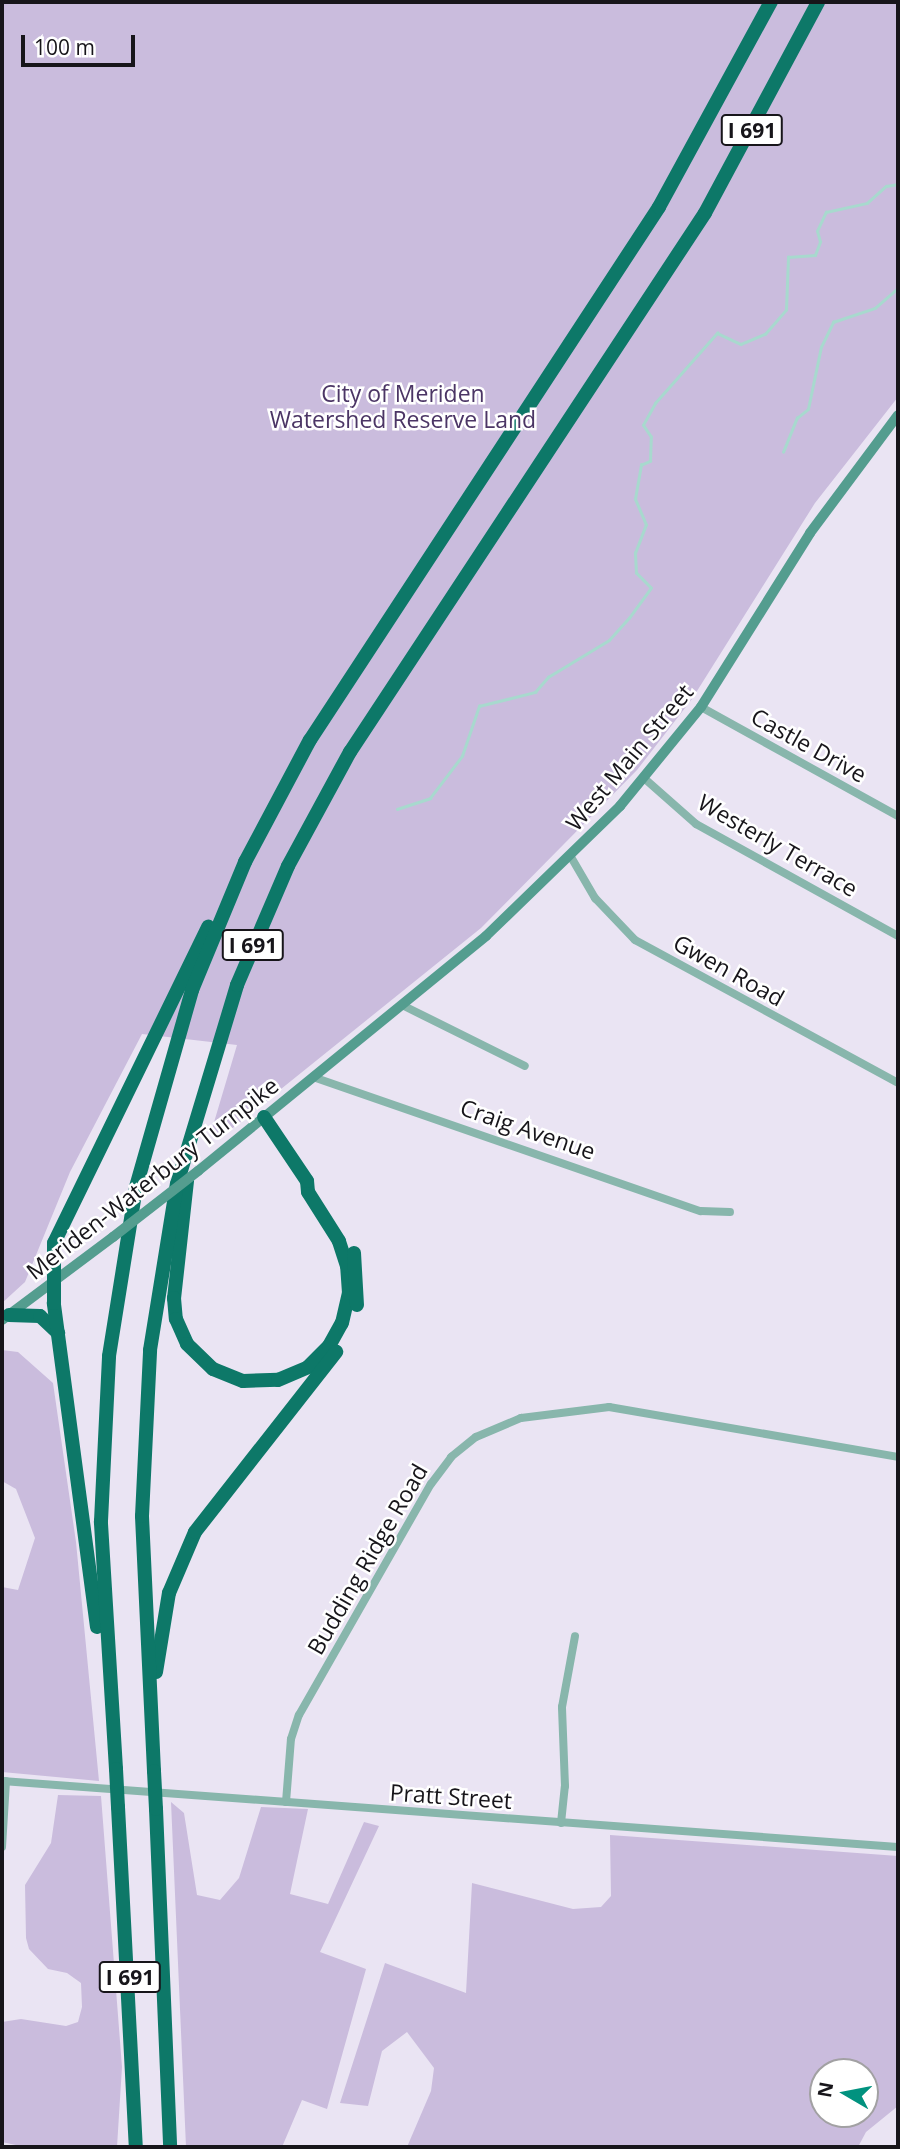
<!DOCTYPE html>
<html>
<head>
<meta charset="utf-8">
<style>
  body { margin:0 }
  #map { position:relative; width:900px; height:2149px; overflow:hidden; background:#eae4f3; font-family:"Open Sans",sans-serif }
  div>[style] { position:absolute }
  .green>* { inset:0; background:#cabcdd }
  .stream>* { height:2.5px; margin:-1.25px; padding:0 1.25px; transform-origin:1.25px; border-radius:1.25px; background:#a8d9ce }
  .minor>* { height:8px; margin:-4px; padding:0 4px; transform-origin:4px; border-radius:4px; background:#88b6ac }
  .secondary>* { height:10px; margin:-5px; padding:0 5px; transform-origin:5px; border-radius:5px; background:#549d8f }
  .motorway>* { height:14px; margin:-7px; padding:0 7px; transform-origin:7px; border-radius:7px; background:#0d7868 }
  .secondary-bridge>* { height:10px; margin:-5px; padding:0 5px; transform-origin:5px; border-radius:5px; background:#549d8f }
  .motorway-bridge>* { height:14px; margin:-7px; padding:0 7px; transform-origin:7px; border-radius:7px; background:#0d7868 }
  span { translate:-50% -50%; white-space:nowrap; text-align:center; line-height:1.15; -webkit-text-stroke:5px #fff; paint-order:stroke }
  .shield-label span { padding:2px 5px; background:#fff; border:2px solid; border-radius:5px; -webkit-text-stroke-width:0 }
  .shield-label { font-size:21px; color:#17151a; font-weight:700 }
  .park-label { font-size:23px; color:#4b3565 }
  .street-label { font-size:23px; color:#17151a }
  .frame { position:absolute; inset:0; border:4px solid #17151a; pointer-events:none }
  .north { position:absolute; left:809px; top:2058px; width:70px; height:70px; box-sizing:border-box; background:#fff; border:2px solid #a2a1a3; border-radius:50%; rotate:280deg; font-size:19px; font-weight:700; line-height:28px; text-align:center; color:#17151a }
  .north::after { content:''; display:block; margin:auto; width:24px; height:32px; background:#01927f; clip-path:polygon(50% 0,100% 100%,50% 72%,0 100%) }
  .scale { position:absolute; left:21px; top:35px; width:114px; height:32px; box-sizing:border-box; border:4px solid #17151a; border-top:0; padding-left:9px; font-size:21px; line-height:24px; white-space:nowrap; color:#17151a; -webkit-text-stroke:5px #fff; paint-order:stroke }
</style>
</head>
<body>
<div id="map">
  <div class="green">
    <i style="clip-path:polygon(2px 2px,898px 2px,898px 397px,815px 503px,692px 699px,637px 770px,481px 928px,219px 1139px,212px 1137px,212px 1129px,237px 1045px,142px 1034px,70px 1172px,25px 1282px,2px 1303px)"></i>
    <i style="clip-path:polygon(2px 1350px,18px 1352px,53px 1383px,76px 1542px,99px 1781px,2px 1772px,2px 1587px,18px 1590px,35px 1538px,16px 1489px,2px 1481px)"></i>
    <i style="clip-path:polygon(58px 1795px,101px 1796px,122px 2067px,117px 2147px,25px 2147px,2px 2142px,2px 2022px,21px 2019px,66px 2026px,78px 2022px,82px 2007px,81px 1983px,67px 1973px,48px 1969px,29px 1949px,26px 1938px,25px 1885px,51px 1843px)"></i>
    <i style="clip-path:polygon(171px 1802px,184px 1813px,197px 1895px,220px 1900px,239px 1878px,261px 1807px,308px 1809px,290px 1894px,328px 1904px,364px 1822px,379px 1826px,320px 1952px,366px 1969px,327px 2109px,302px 2100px,282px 2147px,186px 2147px)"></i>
    <i style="clip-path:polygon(evenodd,610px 1835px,898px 1856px,898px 2106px,866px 2132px,858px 2147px,407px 2147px,431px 2091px,434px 2068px,407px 2032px,382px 2051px,368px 2106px,340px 2103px,385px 1963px,466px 1993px,472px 1883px,573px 1909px,601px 1907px,611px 1896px,610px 1835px,823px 2072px,865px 2072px,865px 2114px,823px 2114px,823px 2072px)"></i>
  </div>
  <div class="stream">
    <i style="left:783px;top:452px;width:37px;rotate:-68deg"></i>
    <i style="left:797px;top:418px;width:14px;rotate:-39deg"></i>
    <i style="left:808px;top:409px;width:63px;rotate:-78.2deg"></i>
    <i style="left:821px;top:347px;width:28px;rotate:-64deg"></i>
    <i style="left:833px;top:322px;width:44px;rotate:-18.4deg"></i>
    <i style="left:875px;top:308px;width:30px;rotate:-41deg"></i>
    <i style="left:397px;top:809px;width:35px;rotate:-18deg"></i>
    <i style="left:430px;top:798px;width:53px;rotate:-52.7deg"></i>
    <i style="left:462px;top:756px;width:53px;rotate:-71.2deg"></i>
    <i style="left:479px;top:706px;width:58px;rotate:-14deg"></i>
    <i style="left:535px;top:692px;width:20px;rotate:-49deg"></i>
    <i style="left:548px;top:677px;width:71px;rotate:-31.2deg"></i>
    <i style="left:609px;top:640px;width:30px;rotate:-48deg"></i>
    <i style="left:629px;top:618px;width:37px;rotate:-54deg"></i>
    <i style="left:651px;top:588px;width:21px;rotate:-135deg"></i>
    <i style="left:636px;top:573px;width:20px;rotate:-93deg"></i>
    <i style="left:635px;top:553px;width:30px;rotate:-69deg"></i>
    <i style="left:646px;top:525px;width:28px;rotate:-113deg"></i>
    <i style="left:635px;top:499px;width:35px;rotate:-80deg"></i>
    <i style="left:641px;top:465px;width:10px;rotate:-24deg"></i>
    <i style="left:650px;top:461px;width:24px;rotate:-88deg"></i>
    <i style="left:651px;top:437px;width:14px;rotate:-124deg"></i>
    <i style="left:643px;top:425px;width:25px;rotate:-61deg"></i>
    <i style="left:655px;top:403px;width:94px;rotate:-48.5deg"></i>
    <i style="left:717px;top:333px;width:26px;rotate:25deg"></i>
    <i style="left:741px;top:344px;width:26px;rotate:-23deg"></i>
    <i style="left:765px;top:334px;width:32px;rotate:-49deg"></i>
    <i style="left:786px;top:310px;width:53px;rotate:-87.8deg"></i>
    <i style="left:788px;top:257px;width:27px;rotate:-4deg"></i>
    <i style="left:815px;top:255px;width:14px;rotate:-69deg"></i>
    <i style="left:820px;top:242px;width:11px;rotate:-105deg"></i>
    <i style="left:817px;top:231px;width:21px;rotate:-65deg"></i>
    <i style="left:826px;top:212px;width:42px;rotate:-12.4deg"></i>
    <i style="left:867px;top:203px;width:25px;rotate:-42deg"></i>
    <i style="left:886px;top:186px;width:12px;rotate:-9deg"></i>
  </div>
  <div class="minor">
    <i style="left:701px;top:707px;width:225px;rotate:29deg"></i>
    <i style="left:645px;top:779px;width:68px;rotate:41.4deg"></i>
    <i style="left:696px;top:824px;width:231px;rotate:29deg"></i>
    <i style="left:571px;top:857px;width:48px;rotate:59.7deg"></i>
    <i style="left:595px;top:898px;width:58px;rotate:46.4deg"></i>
    <i style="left:635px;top:940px;width:299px;rotate:28.5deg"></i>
    <i style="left:402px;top:1005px;width:137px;rotate:26.4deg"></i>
    <i style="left:313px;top:1077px;width:410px;rotate:19.1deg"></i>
    <i style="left:701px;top:1211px;width:29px;rotate:2deg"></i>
    <i style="left:2px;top:1781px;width:898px;rotate:4.21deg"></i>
    <i style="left:286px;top:1802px;width:63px;rotate:-85.5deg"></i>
    <i style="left:291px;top:1739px;width:25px;rotate:-72deg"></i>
    <i style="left:299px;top:1715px;width:266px;rotate:-60.3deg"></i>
    <i style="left:431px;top:1484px;width:34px;rotate:-53deg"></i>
    <i style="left:451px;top:1457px;width:32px;rotate:-39deg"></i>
    <i style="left:476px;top:1437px;width:49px;rotate:-22.9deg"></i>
    <i style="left:521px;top:1418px;width:89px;rotate:-7.1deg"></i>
    <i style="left:609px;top:1407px;width:293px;rotate:9.8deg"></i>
    <i style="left:561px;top:1823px;width:37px;rotate:-84deg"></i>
    <i style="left:565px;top:1786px;width:79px;rotate:-92.2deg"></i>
    <i style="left:562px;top:1707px;width:72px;rotate:-79.6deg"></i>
    <i style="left:2px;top:1847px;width:66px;rotate:-86.5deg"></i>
  </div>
  <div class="secondary">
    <i style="left:198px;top:1171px;width:372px;rotate:-39.2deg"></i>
    <i style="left:486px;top:936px;width:187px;rotate:-44.1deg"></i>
    <i style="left:620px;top:806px;width:128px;rotate:-50.7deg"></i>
    <i style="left:701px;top:707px;width:205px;rotate:-57.9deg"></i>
    <i style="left:810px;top:533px;width:147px;rotate:-53.3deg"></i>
    <i style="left:2px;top:1320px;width:139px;rotate:-36.8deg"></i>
  </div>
  <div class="motorway">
    <i style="left:187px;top:1181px;width:118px;rotate:96.3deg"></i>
    <i style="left:174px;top:1298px;width:21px;rotate:85deg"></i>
    <i style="left:176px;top:1319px;width:27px;rotate:66deg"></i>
    <i style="left:187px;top:1344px;width:36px;rotate:44deg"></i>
    <i style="left:213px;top:1369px;width:32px;rotate:22deg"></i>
    <i style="left:243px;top:1381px;width:35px;rotate:-2deg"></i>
    <i style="left:278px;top:1380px;width:33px;rotate:-23deg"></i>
    <i style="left:308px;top:1367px;width:30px;rotate:-45deg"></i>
    <i style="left:329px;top:1346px;width:26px;rotate:-61deg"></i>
    <i style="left:342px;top:1323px;width:31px;rotate:-77deg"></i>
    <i style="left:349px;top:1293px;width:27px;rotate:-94deg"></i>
    <i style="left:347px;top:1266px;width:26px;rotate:-108deg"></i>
    <i style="left:339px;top:1241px;width:58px;rotate:-122.3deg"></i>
    <i style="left:308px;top:1192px;width:11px;rotate:-95deg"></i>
    <i style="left:307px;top:1181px;width:77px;rotate:-123.9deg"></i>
    <i style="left:354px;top:1253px;width:52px;rotate:86.7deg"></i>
    <i style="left:9px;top:1315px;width:31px;rotate:2deg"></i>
    <i style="left:40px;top:1316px;width:25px;rotate:43deg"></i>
    <i style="left:97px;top:1627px;width:327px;rotate:-97.6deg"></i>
    <i style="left:54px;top:1303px;width:60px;rotate:-90deg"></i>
    <i style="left:54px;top:1243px;width:352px;rotate:-64deg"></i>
    <i style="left:156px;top:1672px;width:80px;rotate:-80.7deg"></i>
    <i style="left:169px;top:1593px;width:66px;rotate:-66.9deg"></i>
    <i style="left:195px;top:1532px;width:229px;rotate:-51.9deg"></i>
    <i style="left:116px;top:1769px;width:248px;rotate:-93.5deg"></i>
    <i style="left:101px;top:1521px;width:165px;rotate:-87.2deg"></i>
    <i style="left:109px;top:1356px;width:171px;rotate:-80.9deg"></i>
    <i style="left:136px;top:1187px;width:205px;rotate:-74.1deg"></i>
    <i style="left:192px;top:990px;width:139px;rotate:-67.5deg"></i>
    <i style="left:245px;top:862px;width:138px;rotate:-62deg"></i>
    <i style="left:310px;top:740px;width:637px;rotate:-56.78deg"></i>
    <i style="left:659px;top:207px;width:234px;rotate:-61.4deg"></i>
    <i style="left:154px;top:1771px;width:255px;rotate:-92.7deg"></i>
    <i style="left:142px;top:1516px;width:166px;rotate:-87.2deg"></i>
    <i style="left:150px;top:1350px;width:168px;rotate:-80.8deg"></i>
    <i style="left:177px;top:1184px;width:208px;rotate:-73.2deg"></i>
    <i style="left:237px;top:985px;width:129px;rotate:-66.8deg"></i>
    <i style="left:288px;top:866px;width:130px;rotate:-61.5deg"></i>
    <i style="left:350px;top:752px;width:645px;rotate:-56.63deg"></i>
    <i style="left:705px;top:213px;width:239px;rotate:-61.8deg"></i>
    <i style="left:118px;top:1807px;width:340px;rotate:87deg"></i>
    <i style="left:156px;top:1809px;width:338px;rotate:87.6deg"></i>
  </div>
  <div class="secondary-bridge">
    <i style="left:113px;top:1237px;width:108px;rotate:-37.8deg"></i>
  </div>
  <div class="motorway-bridge">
    <i style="left:116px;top:1769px;width:38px;rotate:87deg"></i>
    <i style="left:154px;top:1771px;width:38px;rotate:87deg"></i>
  </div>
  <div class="shield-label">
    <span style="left:752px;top:130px">I 691</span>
    <span style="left:253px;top:945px">I 691</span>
    <span style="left:130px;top:1977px">I 691</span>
  </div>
  <div class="park-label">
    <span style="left:403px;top:406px">City of Meriden<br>Watershed Reserve Land</span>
  </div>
  <div class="street-label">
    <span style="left:809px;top:745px;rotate:29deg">Castle Drive</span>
    <span style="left:629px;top:757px;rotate:-50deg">West Main Street</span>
    <span style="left:778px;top:845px;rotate:30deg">Westerly Terrace</span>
    <span style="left:729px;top:970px;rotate:29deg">Gwen Road</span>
    <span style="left:528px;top:1129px;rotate:19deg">Craig Avenue</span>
    <span style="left:152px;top:1178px;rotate:-38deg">Meriden-Waterbury Turnpike</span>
    <span style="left:367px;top:1559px;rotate:-60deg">Budding Ridge Road</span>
    <span style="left:451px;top:1796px;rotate:4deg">Pratt Street</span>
  </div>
  <div class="frame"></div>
  <div class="north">N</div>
  <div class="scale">100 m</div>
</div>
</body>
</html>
